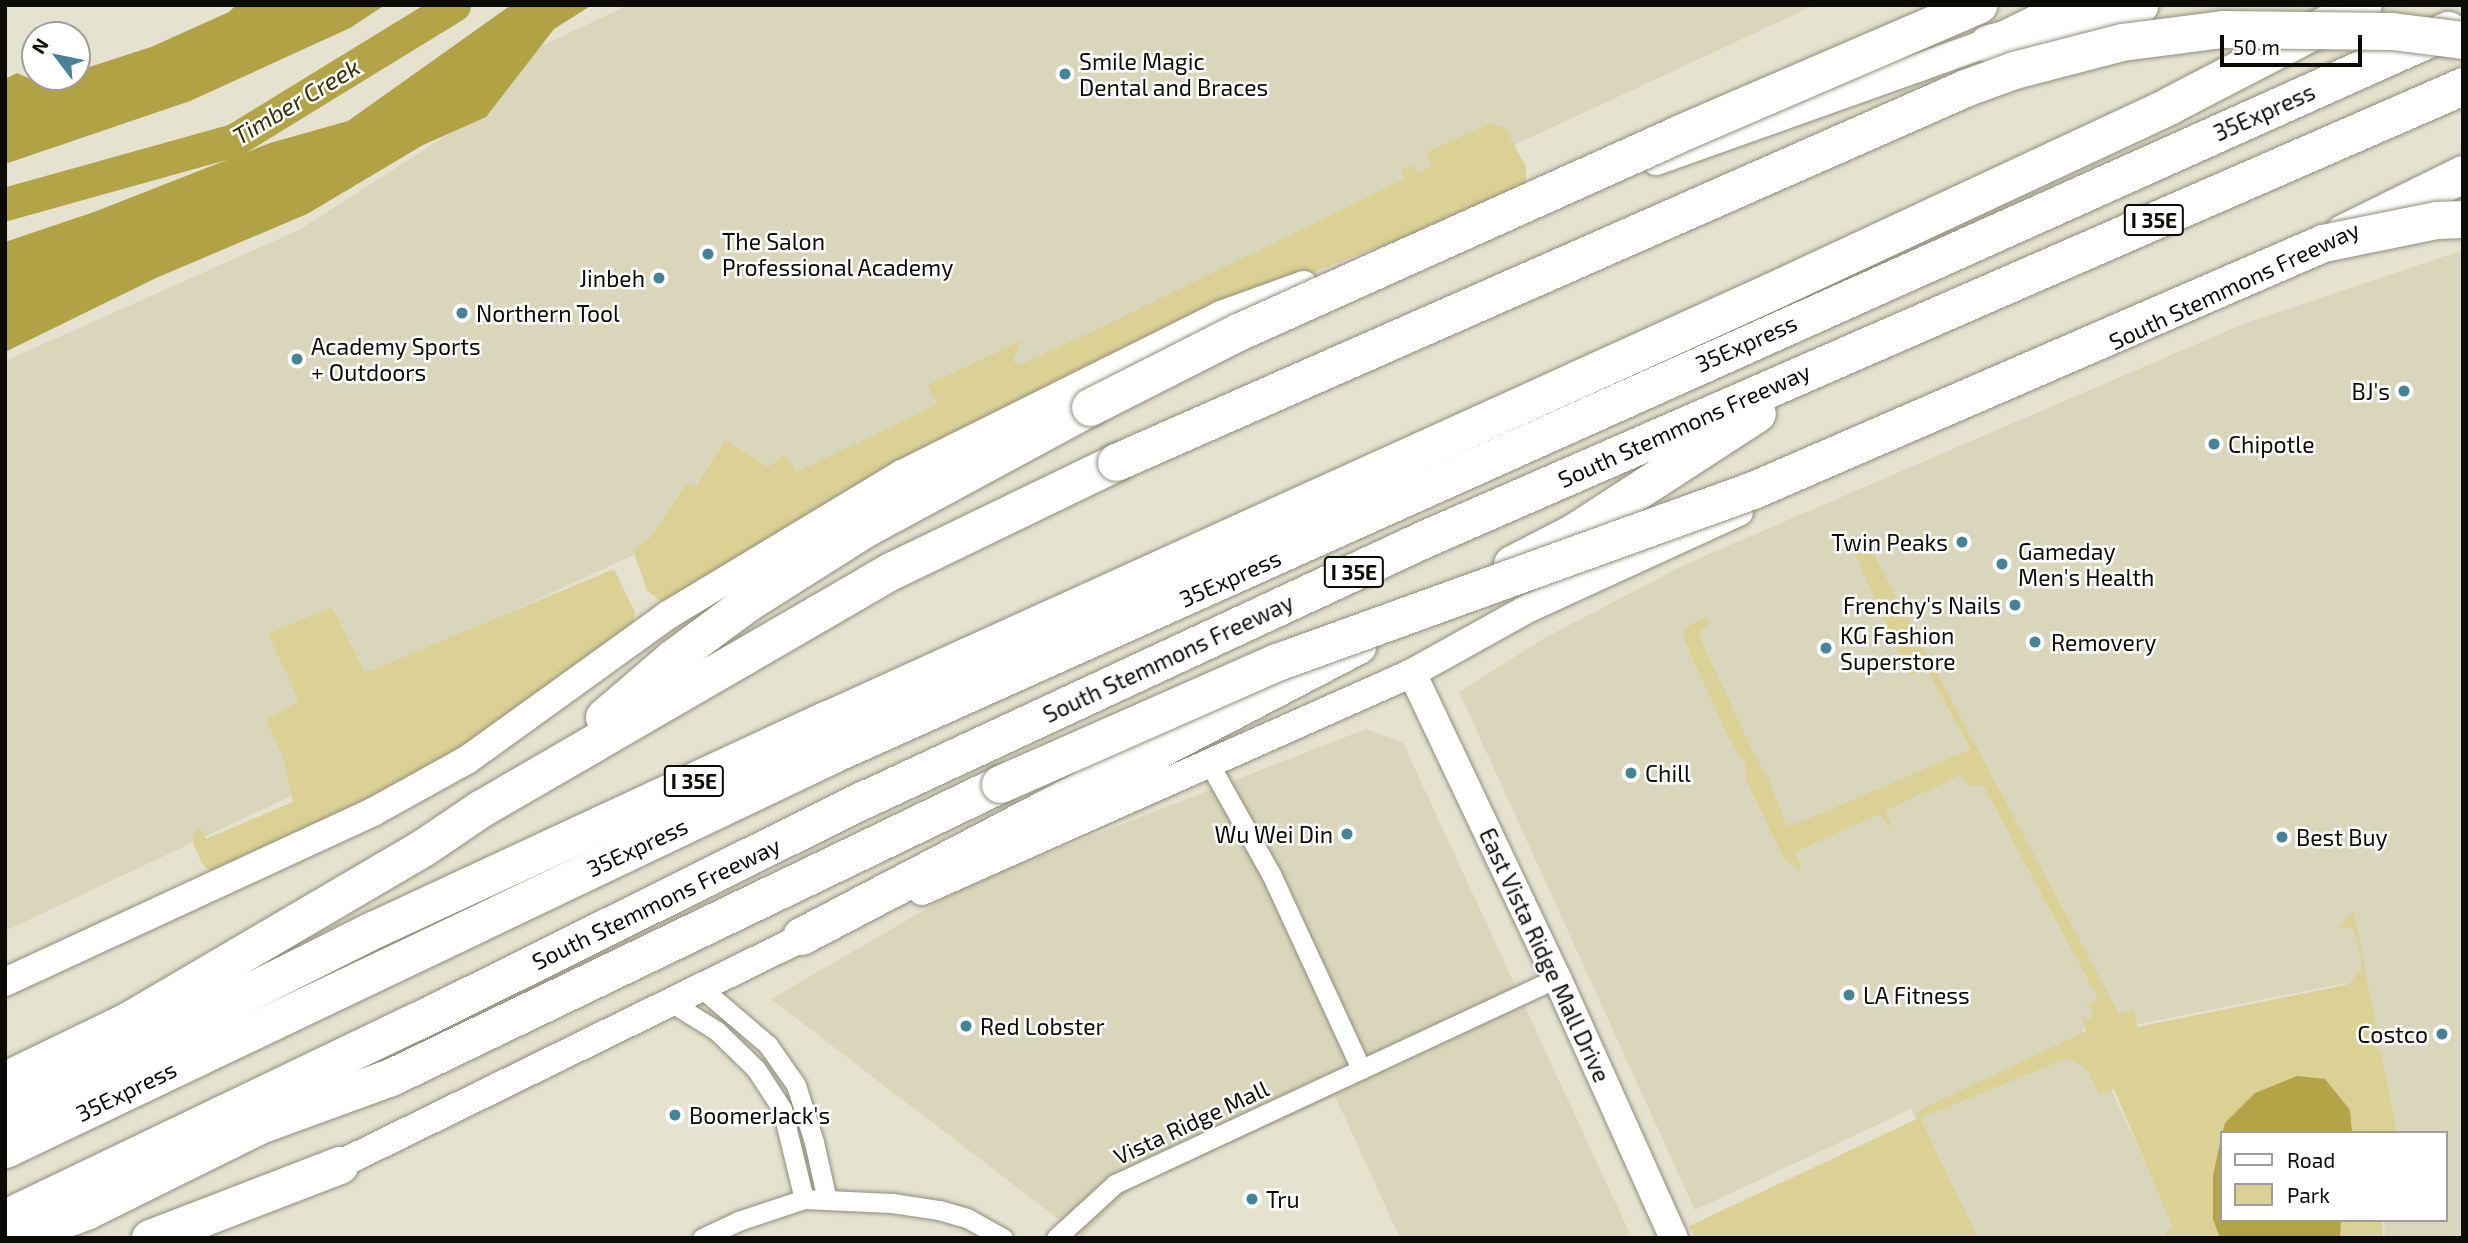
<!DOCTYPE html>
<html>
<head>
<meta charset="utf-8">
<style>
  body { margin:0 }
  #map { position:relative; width:2468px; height:1243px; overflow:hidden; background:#e5e2cf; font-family:"Exo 2",sans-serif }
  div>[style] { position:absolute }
  .built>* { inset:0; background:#dad6bb }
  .green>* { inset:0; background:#dbd194 }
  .forest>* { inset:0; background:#b1a245 }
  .water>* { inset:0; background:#b3a447 }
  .river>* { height:33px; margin:-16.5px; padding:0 16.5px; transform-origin:16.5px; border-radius:16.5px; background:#b3a447 }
  .roads { filter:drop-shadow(0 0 2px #908d7b) drop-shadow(0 0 2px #908d7b) }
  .street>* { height:19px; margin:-9.5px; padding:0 9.5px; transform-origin:9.5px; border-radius:9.5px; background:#fff }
  .secondary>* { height:28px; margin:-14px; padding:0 14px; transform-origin:14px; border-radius:14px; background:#fff }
  .highway>* { height:37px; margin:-18.5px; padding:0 18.5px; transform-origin:18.5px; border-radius:18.5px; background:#fff }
  .bridges { filter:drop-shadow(0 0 2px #908d7b) drop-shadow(0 0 2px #908d7b) }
  .highway-bridge>* { height:37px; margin:-18.5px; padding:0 18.5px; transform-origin:18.5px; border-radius:18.5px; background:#fff }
  .dots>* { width:19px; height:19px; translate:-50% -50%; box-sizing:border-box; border:4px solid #fff; border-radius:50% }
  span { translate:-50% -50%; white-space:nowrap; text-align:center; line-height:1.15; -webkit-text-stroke:5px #fff; paint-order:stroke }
  .shield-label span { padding:2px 5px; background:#fff; border:2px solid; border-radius:5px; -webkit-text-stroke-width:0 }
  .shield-label { font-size:21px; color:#0c0b06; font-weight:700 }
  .poi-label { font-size:23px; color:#0c0b06 }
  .left { translate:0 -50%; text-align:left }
  .right { translate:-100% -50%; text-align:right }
  .street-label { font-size:23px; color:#0c0b06 }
  .water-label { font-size:24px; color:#352e05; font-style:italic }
  .frame { position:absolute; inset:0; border:7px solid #0c0b06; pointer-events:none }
  .legend { position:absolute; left:2220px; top:1131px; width:228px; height:91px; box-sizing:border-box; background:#fff; border:2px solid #9e9d9b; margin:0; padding:9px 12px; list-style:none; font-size:21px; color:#0c0b06 }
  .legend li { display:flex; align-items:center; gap:14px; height:35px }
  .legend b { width:35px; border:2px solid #9e9d9b }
  .north { position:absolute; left:21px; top:21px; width:70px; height:70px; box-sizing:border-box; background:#fff; border:2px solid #9e9d9b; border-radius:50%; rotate:302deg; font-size:19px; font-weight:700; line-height:28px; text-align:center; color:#0c0b06 }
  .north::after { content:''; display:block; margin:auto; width:24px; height:32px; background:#448398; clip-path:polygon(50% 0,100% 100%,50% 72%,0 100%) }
  .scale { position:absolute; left:2220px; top:35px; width:142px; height:32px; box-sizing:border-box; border:4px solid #0c0b06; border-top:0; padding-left:9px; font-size:21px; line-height:24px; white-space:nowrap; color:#0c0b06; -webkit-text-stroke:5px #fff; paint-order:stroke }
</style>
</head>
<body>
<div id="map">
  <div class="built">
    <i style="clip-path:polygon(629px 5px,1815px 5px,298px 711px,329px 778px,5px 931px,5px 361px,299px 230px,472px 119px,537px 48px)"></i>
    <i style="clip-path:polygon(2463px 250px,2463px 1238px,2385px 1238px,2384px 1220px,2445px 1220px,2445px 1133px,2371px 1133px,2346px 983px,2124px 1027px,2116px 1013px,2083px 1029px,2180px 1238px,1970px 1238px,1911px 1109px,1695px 1210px,1459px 692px,1541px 640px,1686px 564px,2243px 324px)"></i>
    <i style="clip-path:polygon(1366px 729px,1403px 743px,1630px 1234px,1622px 1238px,1400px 1238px,1335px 1096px,1131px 1189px,1082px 1237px,771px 999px,971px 883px)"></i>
  </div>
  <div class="green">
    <i style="clip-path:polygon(1491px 123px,1505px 128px,1526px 167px,1526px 181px,1521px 192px,1507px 201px,1360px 254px,1221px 309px,674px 600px,660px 601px,647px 590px,633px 550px,650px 538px,687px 483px,696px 487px,725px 440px,768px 467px,785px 455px,797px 472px,938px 404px,927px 385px,1021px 341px,1013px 360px,1017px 366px,1102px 327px,1404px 179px,1401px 170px,1413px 166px,1419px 173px,1432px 165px,1427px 152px)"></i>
    <i style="clip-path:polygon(1861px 538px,1866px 540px,2119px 1014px,2134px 1010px,2137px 1027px,2350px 984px,2362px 966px,2355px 934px,2351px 927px,2338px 928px,2354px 911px,2379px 1042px,2376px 1045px,2381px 1053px,2397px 1133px,2221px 1133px,2221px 1220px,2382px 1220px,2383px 1238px,2166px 1238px,2166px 1232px,2173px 1228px,2114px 1089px,2099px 1094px,2088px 1070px,2068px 1058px,1920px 1118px,1978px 1238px,1695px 1238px,1689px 1226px,1919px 1118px,1918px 1111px,2086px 1031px,2082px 1017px,2092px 1019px,2093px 1008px,2084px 1007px,2098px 998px,1983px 785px,1971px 787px,1961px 775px,1885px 811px,1891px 824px,1889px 827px,1879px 814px,1795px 852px,1801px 866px,1799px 869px,1786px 862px,1747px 782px,1745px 762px,1729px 738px,1683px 637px,1685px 630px,1693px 623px,1707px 617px,1709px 623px,1698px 634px,1753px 752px,1768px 778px,1787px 826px,1806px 820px,1971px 749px,1927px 670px,1909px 676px,1851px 544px)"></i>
    <i style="clip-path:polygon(614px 569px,635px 612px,633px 624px,428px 772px,222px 868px,211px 871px,203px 865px,194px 846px,193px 835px,199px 826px,206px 839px,293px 802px,284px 759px,266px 720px,299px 701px,268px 634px,332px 607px,365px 673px)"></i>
  </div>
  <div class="forest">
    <i style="clip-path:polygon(236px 5px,385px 5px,350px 28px,190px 101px,5px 164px,5px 79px,17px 73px,39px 83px,58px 77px,77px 77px,77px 71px,151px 47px,229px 12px)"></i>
    <i style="clip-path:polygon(511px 5px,592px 5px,554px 29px,486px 117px,423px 145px,307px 214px,156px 278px,5px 352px,5px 242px,94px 212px,270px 143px,348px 121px)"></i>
  </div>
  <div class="water">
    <i style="clip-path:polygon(2297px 1076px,2325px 1079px,2350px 1110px,2352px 1133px,2222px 1133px,2225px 1123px,2255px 1093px)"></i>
    <i style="clip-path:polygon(2221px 1138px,2221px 1220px,2341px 1220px,2340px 1238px,2220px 1238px,2213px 1219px,2213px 1176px)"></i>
  </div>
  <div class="river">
    <i style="left:5px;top:204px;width:238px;rotate:-15.6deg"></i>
    <i style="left:234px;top:140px;width:258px;rotate:-31.5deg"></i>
  </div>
  <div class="roads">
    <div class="street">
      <i style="left:1210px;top:765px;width:125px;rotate:60.8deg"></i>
      <i style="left:1271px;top:874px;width:215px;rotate:65.2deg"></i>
      <i style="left:699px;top:986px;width:91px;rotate:40.5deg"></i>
      <i style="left:768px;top:1045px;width:49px;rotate:55deg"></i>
      <i style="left:796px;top:1085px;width:60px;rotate:72.5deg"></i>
      <i style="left:814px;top:1142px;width:59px;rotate:77.4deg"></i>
      <i style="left:669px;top:1001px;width:57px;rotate:32deg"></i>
      <i style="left:717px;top:1031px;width:54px;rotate:44.3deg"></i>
      <i style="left:756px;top:1069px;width:48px;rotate:57deg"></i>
      <i style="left:782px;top:1109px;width:93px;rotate:76.3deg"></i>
      <i style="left:702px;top:1238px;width:40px;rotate:-25deg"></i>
      <i style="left:738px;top:1221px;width:70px;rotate:-18.4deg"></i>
      <i style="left:804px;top:1199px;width:88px;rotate:2.6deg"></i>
      <i style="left:892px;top:1203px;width:48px;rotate:8.5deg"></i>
      <i style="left:939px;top:1210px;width:29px;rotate:16deg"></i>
      <i style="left:967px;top:1218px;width:41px;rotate:29.1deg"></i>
      <i style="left:1056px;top:1238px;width:80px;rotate:-42.5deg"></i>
      <i style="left:1115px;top:1184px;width:488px;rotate:-25deg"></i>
    </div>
    <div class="secondary">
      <i style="left:1656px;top:161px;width:352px;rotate:-19.6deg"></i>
      <i style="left:1988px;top:43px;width:86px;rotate:-26.3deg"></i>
      <i style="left:1412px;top:673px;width:338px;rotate:64.6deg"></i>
      <i style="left:1557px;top:978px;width:285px;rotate:65.8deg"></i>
      <i style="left:922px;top:891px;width:536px;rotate:-23.98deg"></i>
      <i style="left:1412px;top:673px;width:134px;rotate:-29.1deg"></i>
      <i style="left:1529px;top:608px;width:231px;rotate:-24.6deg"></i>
      <i style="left:5px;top:982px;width:405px;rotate:-24.8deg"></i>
      <i style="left:373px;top:812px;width:107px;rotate:-29deg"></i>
      <i style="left:467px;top:760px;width:248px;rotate:-35.8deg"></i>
      <i style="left:668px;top:615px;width:273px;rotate:-31.1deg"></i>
      <i style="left:902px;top:474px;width:356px;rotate:-26.5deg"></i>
      <i style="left:1221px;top:315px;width:88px;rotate:-19.9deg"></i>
      <i style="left:320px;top:1174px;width:555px;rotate:-26.1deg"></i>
    </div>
    <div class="highway">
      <i style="left:1988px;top:43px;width:121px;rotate:-12.9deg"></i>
      <i style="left:2106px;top:16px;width:35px;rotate:-18deg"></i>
      <i style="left:2343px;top:233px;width:134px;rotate:-26.2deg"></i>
      <i style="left:1512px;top:564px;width:70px;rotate:-27.3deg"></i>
      <i style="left:1574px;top:532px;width:218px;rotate:-33deg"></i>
      <i style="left:604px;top:717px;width:92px;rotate:-40.6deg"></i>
      <i style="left:674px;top:657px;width:91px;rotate:-36.5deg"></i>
      <i style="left:747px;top:603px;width:138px;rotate:-32.3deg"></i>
      <i style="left:864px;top:529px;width:257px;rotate:-28.4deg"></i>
      <i style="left:801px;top:936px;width:628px;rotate:-27.58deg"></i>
      <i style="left:5px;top:1080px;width:138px;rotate:-25.8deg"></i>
      <i style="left:129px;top:1020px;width:342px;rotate:-30.4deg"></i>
      <i style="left:424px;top:847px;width:68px;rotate:-34.2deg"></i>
      <i style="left:480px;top:809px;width:477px;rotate:-30.1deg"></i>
      <i style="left:893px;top:570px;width:248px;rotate:-25.8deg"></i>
      <i style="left:5px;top:1114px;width:414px;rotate:-26.6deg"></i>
      <i style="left:375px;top:929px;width:499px;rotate:-24.9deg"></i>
      <i style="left:828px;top:719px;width:1036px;rotate:-24.39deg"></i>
      <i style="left:1772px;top:291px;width:439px;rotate:-25deg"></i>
      <i style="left:2170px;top:105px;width:217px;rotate:-27.4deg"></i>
      <i style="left:5px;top:1149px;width:917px;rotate:-25.5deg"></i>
      <i style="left:833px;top:754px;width:1770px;rotate:-24.15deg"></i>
      <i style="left:5px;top:1218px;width:457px;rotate:-25.6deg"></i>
      <i style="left:417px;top:1021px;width:500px;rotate:-26.4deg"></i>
      <i style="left:865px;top:799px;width:617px;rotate:-24.94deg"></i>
      <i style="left:1424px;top:539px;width:1133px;rotate:-23.56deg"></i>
      <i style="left:16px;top:1237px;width:75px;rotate:-20.4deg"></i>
      <i style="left:86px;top:1211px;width:191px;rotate:-26.4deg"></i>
      <i style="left:257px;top:1126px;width:143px;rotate:-20.1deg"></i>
      <i style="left:391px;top:1077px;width:676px;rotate:-25.69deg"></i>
      <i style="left:150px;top:1238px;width:203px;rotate:-21.1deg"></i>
    </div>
  </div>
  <div class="bridges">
    <div class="highway-bridge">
      <i style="left:1090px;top:407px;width:166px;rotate:-26.9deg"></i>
      <i style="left:1238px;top:332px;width:482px;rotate:-24.2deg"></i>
      <i style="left:1678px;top:134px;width:327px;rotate:-23.3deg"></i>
      <i style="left:1116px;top:462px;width:928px;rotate:-23.77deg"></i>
      <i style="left:1965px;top:88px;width:52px;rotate:-20.2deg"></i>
      <i style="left:2014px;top:70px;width:112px;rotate:-14.5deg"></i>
      <i style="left:2122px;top:42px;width:101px;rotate:-7.4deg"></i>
      <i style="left:2222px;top:29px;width:170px;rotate:0.7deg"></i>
      <i style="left:2392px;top:31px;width:72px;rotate:7.2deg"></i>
      <i style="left:1000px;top:784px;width:303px;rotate:-23.8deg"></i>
      <i style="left:1277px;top:662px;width:506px;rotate:-19.87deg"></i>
      <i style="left:1753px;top:490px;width:621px;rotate:-23.43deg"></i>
      <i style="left:2323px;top:243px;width:115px;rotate:-11.5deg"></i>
      <i style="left:2436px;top:220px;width:27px;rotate:-2deg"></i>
    </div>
  </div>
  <div class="dots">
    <i style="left:1065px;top:74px;background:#448398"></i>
    <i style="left:708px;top:254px;background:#448398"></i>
    <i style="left:659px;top:278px;background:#448398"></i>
    <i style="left:462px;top:313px;background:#448398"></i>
    <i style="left:297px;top:359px;background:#448398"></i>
    <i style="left:2404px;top:391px;background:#448398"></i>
    <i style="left:2214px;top:444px;background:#448398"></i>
    <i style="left:1962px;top:542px;background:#448398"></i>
    <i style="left:2002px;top:564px;background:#448398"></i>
    <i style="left:2015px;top:605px;background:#448398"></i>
    <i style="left:2035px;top:642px;background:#448398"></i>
    <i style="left:1826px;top:648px;background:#448398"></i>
    <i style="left:1631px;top:773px;background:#448398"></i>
    <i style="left:1347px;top:834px;background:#448398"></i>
    <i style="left:2282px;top:837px;background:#448398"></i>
    <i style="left:1849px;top:995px;background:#448398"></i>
    <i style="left:966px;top:1026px;background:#448398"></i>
    <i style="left:2442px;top:1034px;background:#448398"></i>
    <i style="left:675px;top:1115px;background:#448398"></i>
    <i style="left:1252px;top:1199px;background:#448398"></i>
  </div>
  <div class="shield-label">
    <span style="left:2154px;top:220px">I 35E</span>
    <span style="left:1354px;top:572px">I 35E</span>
    <span style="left:694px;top:781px">I 35E</span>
  </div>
  <div class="poi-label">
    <span class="left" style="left:1079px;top:74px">Smile Magic<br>Dental and Braces</span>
    <span class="left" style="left:722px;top:254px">The Salon<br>Professional Academy</span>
    <span class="right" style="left:645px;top:278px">Jinbeh</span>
    <span class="left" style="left:476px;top:313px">Northern Tool</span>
    <span class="left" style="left:311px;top:359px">Academy Sports<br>+ Outdoors</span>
    <span class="right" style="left:2390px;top:391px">BJ's</span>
    <span class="left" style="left:2228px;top:444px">Chipotle</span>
    <span class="right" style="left:1948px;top:542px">Twin Peaks</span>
    <span class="left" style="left:2018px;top:564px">Gameday<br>Men's Health</span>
    <span class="right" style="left:2001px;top:605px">Frenchy's Nails</span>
    <span class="left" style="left:1840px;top:648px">KG Fashion<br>Superstore</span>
    <span class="left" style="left:2051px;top:642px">Removery</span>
    <span class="left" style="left:1645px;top:773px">Chill</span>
    <span class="right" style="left:1333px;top:834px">Wu Wei Din</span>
    <span class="left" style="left:2296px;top:837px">Best Buy</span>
    <span class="left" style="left:1863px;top:995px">LA Fitness</span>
    <span class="left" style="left:980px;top:1026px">Red Lobster</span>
    <span class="right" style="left:2428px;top:1034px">Costco</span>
    <span class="left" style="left:689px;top:1115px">BoomerJack's</span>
    <span class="left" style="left:1266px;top:1199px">Tru</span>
  </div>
  <div class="street-label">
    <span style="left:2264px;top:112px;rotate:-24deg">35Express</span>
    <span style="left:2234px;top:285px;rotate:-25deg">South Stemmons Freeway</span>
    <span style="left:1746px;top:343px;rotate:-24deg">35Express</span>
    <span style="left:1684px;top:425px;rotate:-24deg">South Stemmons Freeway</span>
    <span style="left:1230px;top:578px;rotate:-24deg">35Express</span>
    <span style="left:1168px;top:658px;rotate:-25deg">South Stemmons Freeway</span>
    <span style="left:637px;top:847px;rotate:-25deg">35Express</span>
    <span style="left:656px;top:903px;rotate:-26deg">South Stemmons Freeway</span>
    <span style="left:1545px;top:955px;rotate:65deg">East Vista Ridge Mall Drive</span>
    <span style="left:126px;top:1091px;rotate:-26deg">35Express</span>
    <span style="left:1191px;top:1122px;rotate:-25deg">Vista Ridge Mall</span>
  </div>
  <div class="water-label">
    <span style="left:296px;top:101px;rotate:-31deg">Timber Creek</span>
  </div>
  <div class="frame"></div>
  <ul class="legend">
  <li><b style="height:9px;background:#fff"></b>Road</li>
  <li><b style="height:19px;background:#dbd194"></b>Park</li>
  </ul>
  <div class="north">N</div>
  <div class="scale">50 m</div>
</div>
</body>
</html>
